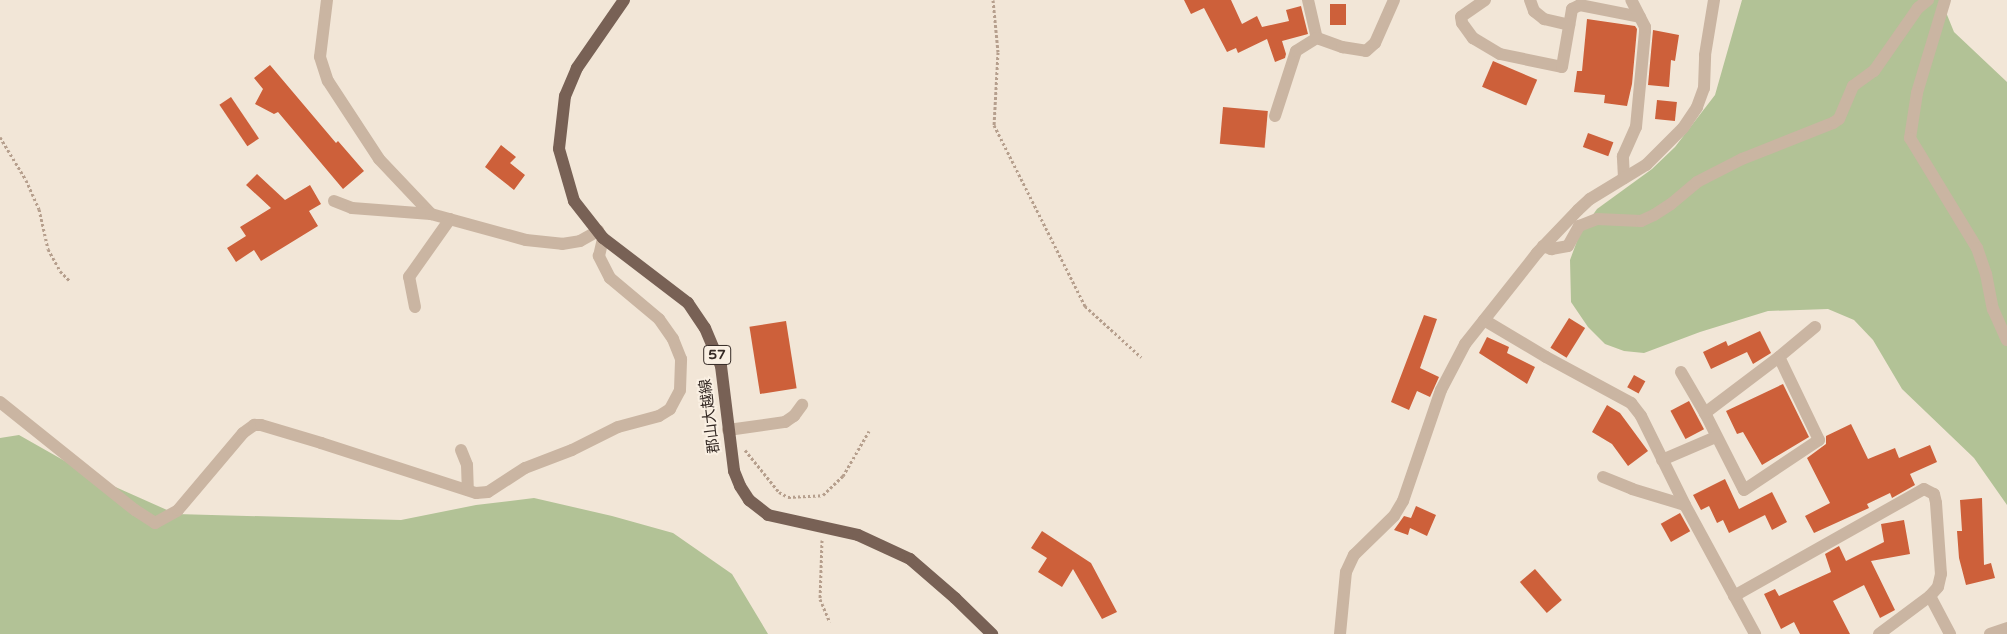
<!DOCTYPE html>
<html>
<head>
<meta charset="utf-8">
<style>
  body { margin:0 }
  #map { position:relative; width:2007px; height:634px; overflow:hidden; background:#f2e6d7; font-family:"Varela Round","Noto Sans JP",sans-serif }
  div>[style] { position:absolute }
  .green>* { inset:0; background:#b2c296 }
  .building>* { inset:0; background:#cd603a; transform-origin:0 0 }
  .path>* { height:3px; margin-top:-1.5px; transform-origin:0; background:repeating-linear-gradient(90deg,#b69f8d 0 2.5px,transparent 0 5px) }
  .minor>* { height:12px; margin:-6px; padding:0 6px; transform-origin:6px; border-radius:6px; background:#cab5a2 }
  .major>* { height:12px; margin:-6px; padding:0 6px; transform-origin:6px; border-radius:6px; background:#786155 }
  span { translate:-50% -50%; white-space:nowrap; text-align:center; line-height:1.15; -webkit-text-stroke:4px #faf0e3; paint-order:stroke }
  .shield-label span { padding:1px 4px; background:#faf0e3; border:1px solid; border-radius:4px; -webkit-text-stroke-width:0 }
  .shield-label { font-size:14px; color:#352a25; font-weight:700 }
  .street-label { font-size:15px; color:#352a25 }
</style>
</head>
<body>
<div id="map">
  <div class="green">
    <i style="clip-path:polygon(1742px 0,1941px 0,1954px 32px,2007px 82px,2007px 505px,1974px 458px,1902px 389px,1873px 340px,1854px 320px,1828px 309px,1768px 311px,1700px 332px,1644px 353px,1624px 351px,1605px 344px,1588px 327px,1571px 302px,1570px 260px,1580px 233px,1597px 209px,1652px 169px,1675px 147px,1715px 95px)"></i>
    <i style="clip-path:polygon(19px 435px,93px 477px,176px 514px,401px 520px,476px 505px,534px 498px,612px 516px,673px 533px,732px 574px,768px 634px,0 634px,0 438px)"></i>
  </div>
  <div class="building">
    <i style="clip-path:polygon(1184px 0,1231px 0,1242px 24px,1257px 16px,1262px 27px,1289px 21px,1286px 10px,1301px 6px,1308px 34px,1282px 41px,1286px 54px,1285px 58px,1275px 62px,1267px 39px,1238px 53px,1236px 48px,1227px 52px,1204px 8px,1191px 14px)"></i>
    <i style="left:1330px;top:4px;width:16px;height:21px"></i>
    <i style="clip-path:polygon(1587px 19px,1635px 26px,1637px 29px,1632px 84px,1627px 106px,1604px 103px,1605px 95px,1574px 92px,1577px 71px,1582px 71px)"></i>
    <i style="clip-path:polygon(1653px 30px,1679px 35px,1675px 61px,1671px 60px,1669px 87px,1648px 85px)"></i>
    <i style="left:1493px;top:61px;width:48px;height:28px;rotate:23deg"></i>
    <i style="clip-path:polygon(270px 65px,336px 143px,338px 141px,364px 171px,343px 189px,278px 112px,274px 114px,255px 104px,263px 89px,254px 78px)"></i>
    <i style="left:231px;top:97px;width:50px;height:14px;rotate:56deg"></i>
    <i style="left:1657px;top:100px;width:20px;height:19px;rotate:6deg"></i>
    <i style="left:1223px;top:107px;width:45px;height:37px;rotate:5deg"></i>
    <i style="left:1588px;top:133px;width:27px;height:15px;rotate:20deg"></i>
    <i style="clip-path:polygon(501px 145px,516px 157px,510px 163px,525px 175px,514px 190px,485px 167px)"></i>
    <i style="clip-path:polygon(257px 174px,285px 200px,310px 185px,321px 204px,309px 211px,318px 226px,261px 261px,254px 250px,236px 262px,227px 248px,246px 236px,240px 227px,271px 208px,246px 185px)"></i>
    <i style="clip-path:polygon(1424px 315px,1437px 319px,1420px 368px,1439px 377px,1430px 397px,1417px 391px,1409px 410px,1391px 402px)"></i>
    <i style="left:1569px;top:318px;width:19px;height:35px;rotate:32deg"></i>
    <i style="left:786px;top:321px;width:68px;height:37px;rotate:81deg"></i>
    <i style="clip-path:polygon(1760px 331px,1771px 353px,1753px 364px,1747px 352px,1711px 369px,1703px 352px,1726px 341px,1728px 346px)"></i>
    <i style="clip-path:polygon(1487px 337px,1509px 347px,1507px 353px,1535px 367px,1527px 384px,1479px 353px)"></i>
    <i style="left:1634px;top:375px;width:13px;height:14px;rotate:29deg"></i>
    <i style="clip-path:polygon(1783px 384px,1809px 437px,1762px 465px,1743px 432px,1737px 434px,1726px 411px)"></i>
    <i style="left:1689px;top:401px;width:32px;height:21px;rotate:62deg"></i>
    <i style="clip-path:polygon(1607px 405px,1620px 413px,1648px 451px,1628px 466px,1612px 444px,1592px 432px)"></i>
    <i style="clip-path:polygon(1851px 424px,1868px 459px,1895px 448px,1899px 458px,1930px 445px,1937px 462px,1910px 474px,1915px 485px,1892px 498px,1890px 493px,1867px 504px,1869px 508px,1814px 533px,1805px 516px,1830px 503px,1807px 458px,1826px 444px,1826px 436px)"></i>
    <i style="clip-path:polygon(1725px 479px,1739px 509px,1772px 492px,1787px 522px,1772px 530px,1765px 515px,1729px 533px,1723px 520px,1717px 523px,1709px 506px,1701px 510px,1693px 495px)"></i>
    <i style="clip-path:polygon(1982px 498px,1984px 565px,1991px 563px,1995px 578px,1966px 585px,1959px 558px,1957px 531px,1962px 531px,1960px 500px)"></i>
    <i style="clip-path:polygon(1416px 506px,1436px 515px,1427px 536px,1410px 528px,1408px 535px,1394px 530px,1404px 516px,1411px 518px)"></i>
    <i style="left:1680px;top:513px;width:21px;height:22px;rotate:61deg"></i>
    <i style="clip-path:polygon(1904px 520px,1910px 554px,1871px 561px,1895px 610px,1880px 618px,1864px 585px,1833px 601px,1850px 634px,1800px 634px,1794px 622px,1781px 629px,1764px 594px,1775px 589px,1779px 596px,1831px 572px,1825px 554px,1839px 546px,1846px 561px,1884px 542px,1881px 524px)"></i>
    <i style="clip-path:polygon(1042px 531px,1091px 563px,1117px 612px,1102px 619px,1073px 569px,1062px 587px,1038px 572px,1047px 558px,1031px 548px)"></i>
    <i style="left:1535px;top:569px;width:41px;height:20px;rotate:49deg"></i>
  </div>
  <div class="path">
    <i style="left:993px;top:0;width:52px;rotate:84.5deg"></i>
    <i style="left:998px;top:52px;width:73px;rotate:93.1deg"></i>
    <i style="left:994px;top:125px;width:203px;rotate:63.3deg"></i>
    <i style="left:1085px;top:306px;width:76px;rotate:42.3deg"></i>
    <i style="left:0;top:137px;width:50px;rotate:58.8deg"></i>
    <i style="left:26px;top:180px;width:32px;rotate:66deg"></i>
    <i style="left:39px;top:209px;width:41px;rotate:77.3deg"></i>
    <i style="left:48px;top:249px;width:25px;rotate:61deg"></i>
    <i style="left:60px;top:271px;width:13px;rotate:45deg"></i>
    <i style="left:745px;top:450px;width:54px;rotate:51deg"></i>
    <i style="left:779px;top:492px;width:10px;rotate:29deg"></i>
    <i style="left:788px;top:497px;width:35px;rotate:-3deg"></i>
    <i style="left:823px;top:495px;width:28px;rotate:-44deg"></i>
    <i style="left:843px;top:476px;width:52px;rotate:-60deg"></i>
    <i style="left:822px;top:540px;width:59px;rotate:91.9deg"></i>
    <i style="left:820px;top:599px;width:25px;rotate:67deg"></i>
  </div>
  <div class="minor">
    <i style="left:327px;top:0;width:57px;rotate:97deg"></i>
    <i style="left:320px;top:57px;width:25px;rotate:72deg"></i>
    <i style="left:328px;top:81px;width:93px;rotate:56.8deg"></i>
    <i style="left:379px;top:159px;width:76px;rotate:46.6deg"></i>
    <i style="left:1308px;top:0;width:39px;rotate:77deg"></i>
    <i style="left:1317px;top:38px;width:27px;rotate:20deg"></i>
    <i style="left:1342px;top:47px;width:24px;rotate:9deg"></i>
    <i style="left:1366px;top:51px;width:12px;rotate:-42deg"></i>
    <i style="left:1375px;top:43px;width:47px;rotate:-66.2deg"></i>
    <i style="left:1485px;top:0;width:29px;rotate:145deg"></i>
    <i style="left:1461px;top:17px;width:6px;rotate:81deg"></i>
    <i style="left:1462px;top:23px;width:19px;rotate:54deg"></i>
    <i style="left:1473px;top:38px;width:31px;rotate:31deg"></i>
    <i style="left:1500px;top:54px;width:63px;rotate:11.8deg"></i>
    <i style="left:1562px;top:67px;width:59px;rotate:-80.2deg"></i>
    <i style="left:1572px;top:9px;width:9px;rotate:-27deg"></i>
    <i style="left:1580px;top:5px;width:61px;rotate:11.3deg"></i>
    <i style="left:1530px;top:0;width:12px;rotate:70deg"></i>
    <i style="left:1534px;top:11px;width:13px;rotate:39deg"></i>
    <i style="left:1544px;top:19px;width:26px;rotate:13deg"></i>
    <i style="left:1945px;top:0;width:97px;rotate:106.8deg"></i>
    <i style="left:1917px;top:93px;width:46px;rotate:98.8deg"></i>
    <i style="left:1910px;top:138px;width:129px;rotate:58.7deg"></i>
    <i style="left:1977px;top:248px;width:28px;rotate:71deg"></i>
    <i style="left:1986px;top:274px;width:36px;rotate:79deg"></i>
    <i style="left:1993px;top:309px;width:34px;rotate:66deg"></i>
    <i style="left:1275px;top:116px;width:68px;rotate:-72.1deg"></i>
    <i style="left:1296px;top:51px;width:25px;rotate:-32deg"></i>
    <i style="left:1624px;top:178px;width:22px;rotate:-93deg"></i>
    <i style="left:1623px;top:156px;width:32px;rotate:-66deg"></i>
    <i style="left:1636px;top:127px;width:96px;rotate:-84.6deg"></i>
    <i style="left:1645px;top:31px;width:4px;rotate:-90deg"></i>
    <i style="left:1645px;top:27px;width:30px;rotate:-117deg"></i>
    <i style="left:334px;top:201px;width:19px;rotate:21deg"></i>
    <i style="left:352px;top:208px;width:79px;rotate:4.3deg"></i>
    <i style="left:431px;top:214px;width:98px;rotate:15.3deg"></i>
    <i style="left:526px;top:240px;width:36px;rotate:6deg"></i>
    <i style="left:562px;top:244px;width:18px;rotate:-9deg"></i>
    <i style="left:580px;top:241px;width:21px;rotate:-29deg"></i>
    <i style="left:1543px;top:246px;width:9px;rotate:21deg"></i>
    <i style="left:1551px;top:249px;width:17px;rotate:-10deg"></i>
    <i style="left:1568px;top:246px;width:23px;rotate:-61deg"></i>
    <i style="left:1579px;top:226px;width:19px;rotate:-21deg"></i>
    <i style="left:1597px;top:219px;width:44px;rotate:2.6deg"></i>
    <i style="left:1641px;top:221px;width:14px;rotate:-25deg"></i>
    <i style="left:1654px;top:215px;width:20px;rotate:-33deg"></i>
    <i style="left:1671px;top:204px;width:34px;rotate:-40deg"></i>
    <i style="left:1697px;top:182px;width:51px;rotate:-27.1deg"></i>
    <i style="left:1742px;top:159px;width:98px;rotate:-21.6deg"></i>
    <i style="left:1833px;top:123px;width:7px;rotate:-34deg"></i>
    <i style="left:1839px;top:119px;width:36px;rotate:-67deg"></i>
    <i style="left:1853px;top:86px;width:26px;rotate:-36deg"></i>
    <i style="left:1874px;top:71px;width:77px;rotate:-55.1deg"></i>
    <i style="left:1918px;top:8px;width:13px;rotate:-39deg"></i>
    <i style="left:415px;top:307px;width:31px;rotate:-101deg"></i>
    <i style="left:409px;top:277px;width:71px;rotate:-54.7deg"></i>
    <i style="left:1484px;top:320px;width:72px;rotate:30.8deg"></i>
    <i style="left:1546px;top:357px;width:97px;rotate:28.4deg"></i>
    <i style="left:1631px;top:403px;width:16px;rotate:52deg"></i>
    <i style="left:1641px;top:416px;width:99px;rotate:63.7deg"></i>
    <i style="left:1685px;top:505px;width:147px;rotate:61.5deg"></i>
    <i style="left:1779px;top:357px;width:47px;rotate:-39.8deg"></i>
    <i style="left:1681px;top:372px;width:48px;rotate:59.7deg"></i>
    <i style="left:1705px;top:413px;width:86px;rotate:63.1deg"></i>
    <i style="left:1744px;top:490px;width:90px;rotate:-33.7deg"></i>
    <i style="left:1819px;top:440px;width:92px;rotate:-115.7deg"></i>
    <i style="left:1779px;top:357px;width:93px;rotate:142.9deg"></i>
    <i style="left:0;top:402px;width:173px;rotate:38.7deg"></i>
    <i style="left:135px;top:510px;width:24px;rotate:33deg"></i>
    <i style="left:155px;top:523px;width:26px;rotate:-29deg"></i>
    <i style="left:178px;top:510px;width:101px;rotate:-49.8deg"></i>
    <i style="left:243px;top:433px;width:14px;rotate:-36deg"></i>
    <i style="left:254px;top:425px;width:7px"></i>
    <i style="left:261px;top:425px;width:63px;rotate:16.7deg"></i>
    <i style="left:321px;top:443px;width:163px;rotate:17.9deg"></i>
    <i style="left:476px;top:493px;width:12px;rotate:-5deg"></i>
    <i style="left:488px;top:492px;width:44px;rotate:-33deg"></i>
    <i style="left:525px;top:468px;width:50px;rotate:-21deg"></i>
    <i style="left:572px;top:450px;width:51px;rotate:-26.6deg"></i>
    <i style="left:618px;top:427px;width:42px;rotate:-15deg"></i>
    <i style="left:659px;top:416px;width:13px;rotate:-32deg"></i>
    <i style="left:670px;top:409px;width:21px;rotate:-62deg"></i>
    <i style="left:680px;top:390px;width:31px;rotate:-88deg"></i>
    <i style="left:681px;top:359px;width:22px;rotate:-112deg"></i>
    <i style="left:673px;top:339px;width:24px;rotate:-125deg"></i>
    <i style="left:659px;top:319px;width:64px;rotate:-140.1deg"></i>
    <i style="left:610px;top:278px;width:25px;rotate:-117deg"></i>
    <i style="left:599px;top:256px;width:18px;rotate:-77deg"></i>
    <i style="left:728px;top:430px;width:58px;rotate:-8deg"></i>
    <i style="left:785px;top:422px;width:11px;rotate:-34deg"></i>
    <i style="left:794px;top:416px;width:14px;rotate:-54deg"></i>
    <i style="left:461px;top:450px;width:16px;rotate:68deg"></i>
    <i style="left:467px;top:465px;width:25px;rotate:88deg"></i>
    <i style="left:1662px;top:460px;width:59px;rotate:-23.1deg"></i>
    <i style="left:1603px;top:477px;width:31px;rotate:22deg"></i>
    <i style="left:1632px;top:489px;width:55px;rotate:16.8deg"></i>
    <i style="left:1734px;top:596px;width:218px;rotate:-29.4deg"></i>
    <i style="left:1924px;top:489px;width:11px;rotate:27deg"></i>
    <i style="left:1934px;top:494px;width:9px;rotate:77deg"></i>
    <i style="left:1936px;top:503px;width:71px;rotate:86deg"></i>
    <i style="left:1941px;top:574px;width:13px;rotate:103deg"></i>
    <i style="left:1938px;top:587px;width:12px;rotate:132deg"></i>
    <i style="left:1340px;top:634px;width:62px;rotate:-84.5deg"></i>
    <i style="left:1346px;top:572px;width:19px;rotate:-65deg"></i>
    <i style="left:1354px;top:555px;width:56px;rotate:-44.3deg"></i>
    <i style="left:1394px;top:516px;width:17px;rotate:-59deg"></i>
    <i style="left:1403px;top:501px;width:117px;rotate:-71.1deg"></i>
    <i style="left:1441px;top:390px;width:52px;rotate:-62.4deg"></i>
    <i style="left:1465px;top:344px;width:116px;rotate:-51.6deg"></i>
    <i style="left:1537px;top:253px;width:59px;rotate:-46.4deg"></i>
    <i style="left:1578px;top:210px;width:16px;rotate:-43deg"></i>
    <i style="left:1590px;top:199px;width:66px;rotate:-31.3deg"></i>
    <i style="left:1646px;top:165px;width:52px;rotate:-45deg"></i>
    <i style="left:1683px;top:128px;width:25px;rotate:-56deg"></i>
    <i style="left:1697px;top:107px;width:20px;rotate:-70deg"></i>
    <i style="left:1704px;top:88px;width:33px;rotate:-88deg"></i>
    <i style="left:1705px;top:55px;width:56px;rotate:-80.7deg"></i>
    <i style="left:1879px;top:634px;width:64px;rotate:-36.7deg"></i>
    <i style="left:1930px;top:596px;width:43px;rotate:62.2deg"></i>
    <i style="left:1990px;top:634px;width:18px;rotate:-19deg"></i>
  </div>
  <div class="major">
    <i style="left:624px;top:0;width:83px;rotate:124.7deg"></i>
    <i style="left:577px;top:68px;width:30px;rotate:113deg"></i>
    <i style="left:565px;top:96px;width:53px;rotate:96.5deg"></i>
    <i style="left:559px;top:149px;width:54px;rotate:73.9deg"></i>
    <i style="left:574px;top:201px;width:47px;rotate:51.9deg"></i>
    <i style="left:603px;top:238px;width:107px;rotate:37.4deg"></i>
    <i style="left:688px;top:303px;width:30px;rotate:56deg"></i>
    <i style="left:705px;top:328px;width:41px;rotate:67.2deg"></i>
    <i style="left:721px;top:366px;width:106px;rotate:82.9deg"></i>
    <i style="left:734px;top:471px;width:16px;rotate:68deg"></i>
    <i style="left:740px;top:486px;width:17px;rotate:57deg"></i>
    <i style="left:749px;top:500px;width:24px;rotate:38deg"></i>
    <i style="left:768px;top:515px;width:92px;rotate:12.5deg"></i>
    <i style="left:858px;top:535px;width:57px;rotate:24.8deg"></i>
    <i style="left:910px;top:559px;width:60px;rotate:40.9deg"></i>
    <i style="left:955px;top:598px;width:52px;rotate:44.2deg"></i>
  </div>
  <div class="shield-label">
    <span style="left:717px;top:355px">57</span>
  </div>
  <div class="street-label">
    <span style="left:710px;top:416px;rotate:-97deg">郡山大越線</span>
  </div>
</div>
</body>
</html>
